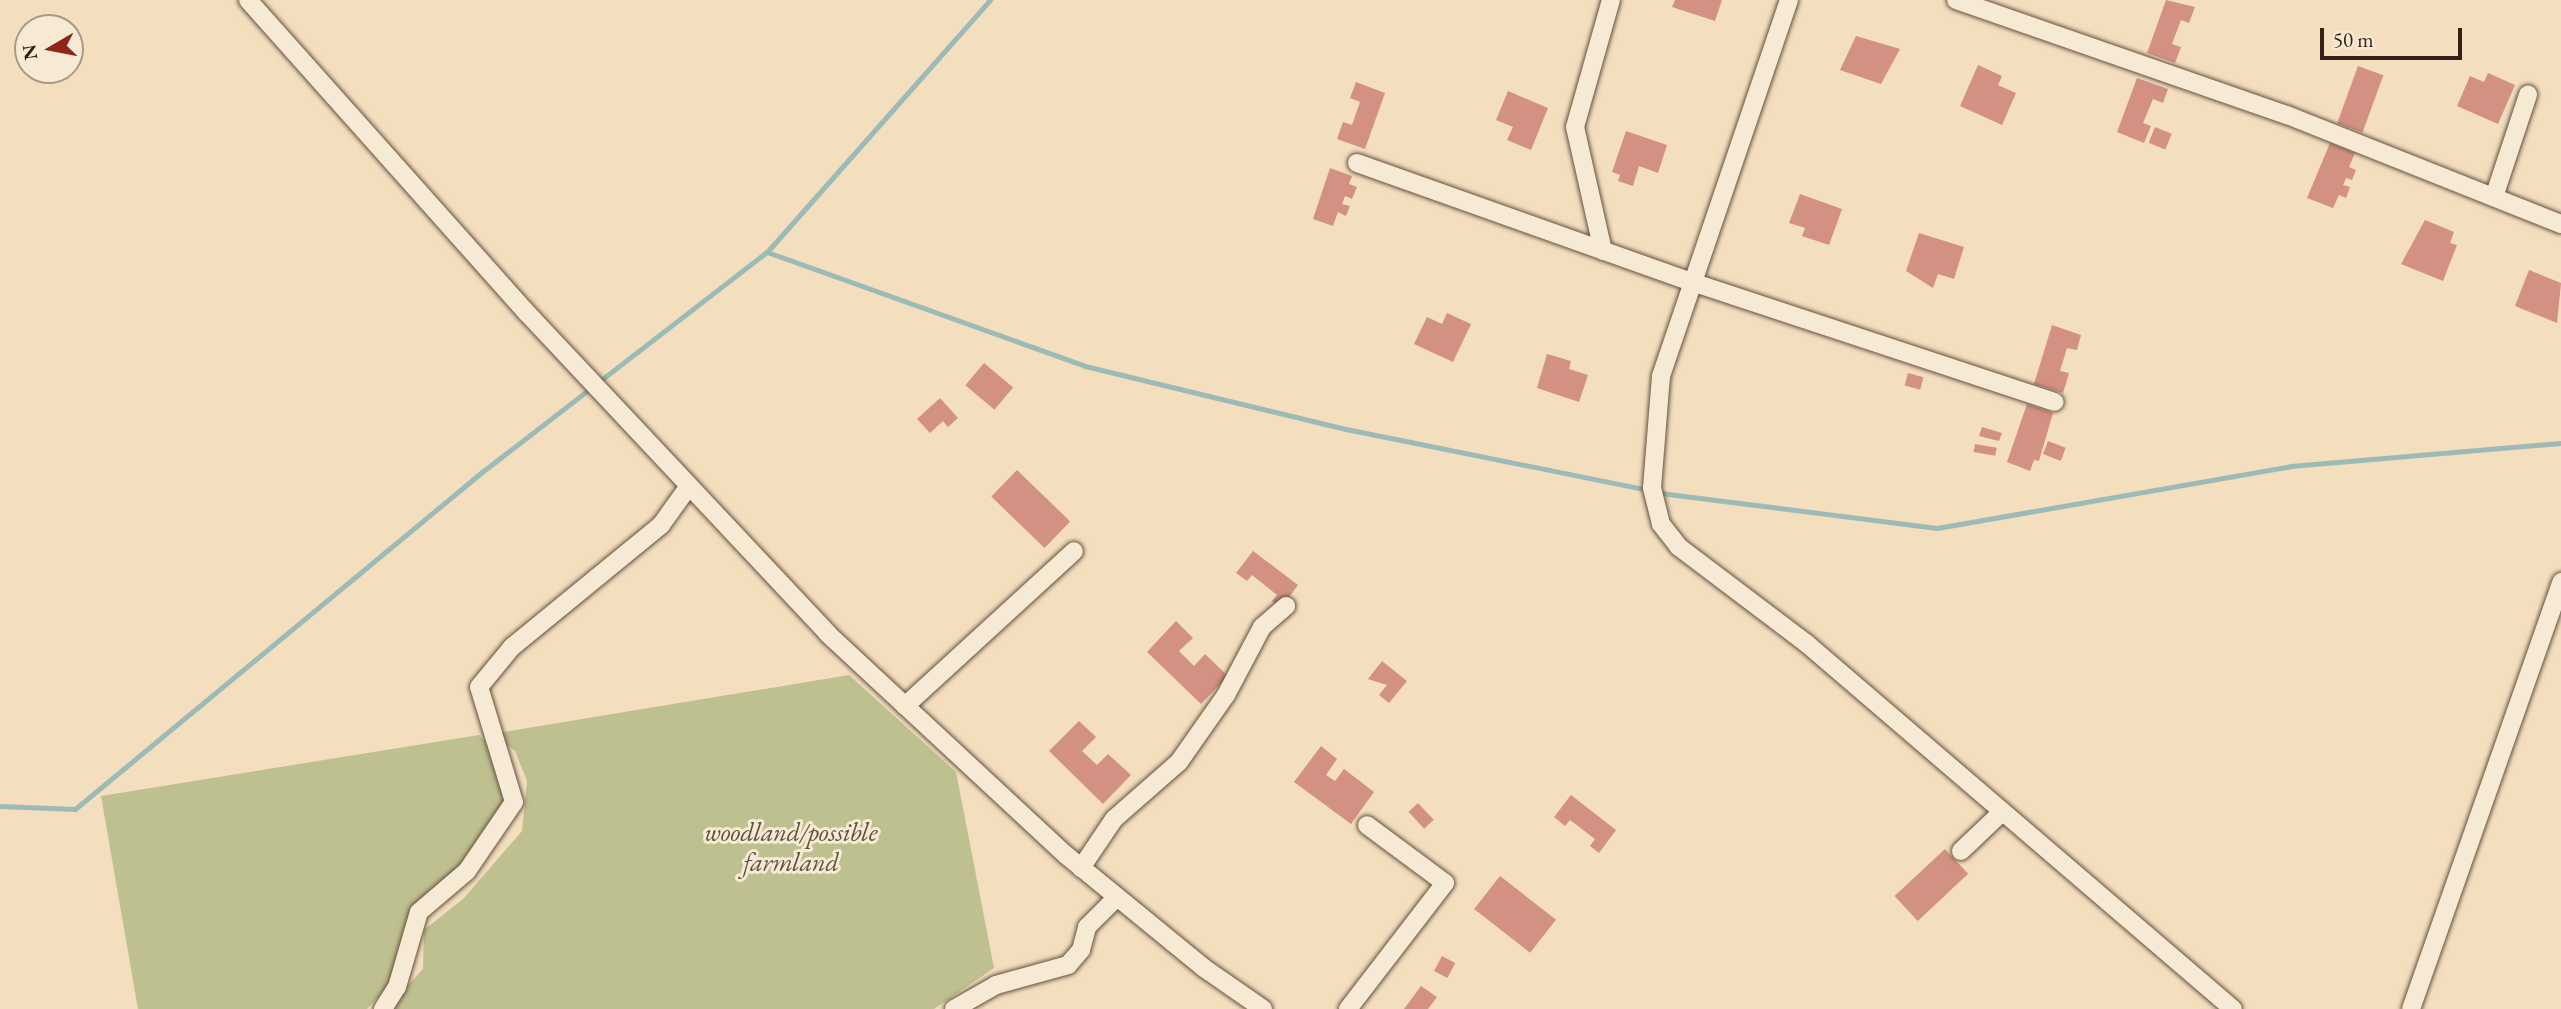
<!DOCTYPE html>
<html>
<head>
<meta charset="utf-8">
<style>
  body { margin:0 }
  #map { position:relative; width:2561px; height:1009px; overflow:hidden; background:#f3debd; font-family:"EB Garamond",serif }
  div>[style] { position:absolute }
  .green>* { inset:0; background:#bec08f }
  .stream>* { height:5px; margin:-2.5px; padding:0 2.5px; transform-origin:2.5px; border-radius:2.5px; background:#9dbbb6 }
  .building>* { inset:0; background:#d39183; transform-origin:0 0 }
  .roads { filter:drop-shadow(0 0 2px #645040) drop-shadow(0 0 2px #645040) }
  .street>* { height:18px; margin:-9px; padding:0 9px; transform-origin:9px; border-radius:9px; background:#f7ead4 }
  span { translate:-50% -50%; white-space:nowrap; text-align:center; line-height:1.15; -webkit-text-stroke:6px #f7ead4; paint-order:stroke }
  .park-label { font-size:26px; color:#5d503b; font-style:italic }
  .north { position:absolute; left:14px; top:14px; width:70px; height:70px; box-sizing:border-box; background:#f7ead4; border:2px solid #a99988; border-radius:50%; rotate:260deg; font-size:19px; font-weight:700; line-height:28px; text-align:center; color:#342017 }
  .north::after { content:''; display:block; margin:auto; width:24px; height:32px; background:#8f2418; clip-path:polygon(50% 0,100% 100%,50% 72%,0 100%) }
  .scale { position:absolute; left:2320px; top:28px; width:142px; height:32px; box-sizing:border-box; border:4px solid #342017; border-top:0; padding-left:9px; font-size:21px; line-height:24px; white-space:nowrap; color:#342017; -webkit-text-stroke:5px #f7ead4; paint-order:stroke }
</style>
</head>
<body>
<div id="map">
  <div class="green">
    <i style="clip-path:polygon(849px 675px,956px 772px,994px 968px,934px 1009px,386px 1009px,423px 969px,424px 930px,464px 898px,522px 831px,527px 781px,515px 751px,492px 734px)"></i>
    <i style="clip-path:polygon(479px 735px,505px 760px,513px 812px,407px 933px,397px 976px,367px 1009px,138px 1009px,101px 796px)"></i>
  </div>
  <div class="stream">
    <i style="left:767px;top:252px;width:338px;rotate:19.7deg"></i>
    <i style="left:1085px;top:366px;width:268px;rotate:13.6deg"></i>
    <i style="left:1346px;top:429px;width:328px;rotate:11.4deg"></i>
    <i style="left:1668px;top:494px;width:271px;rotate:7.2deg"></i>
    <i style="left:1937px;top:528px;width:359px;rotate:-9.9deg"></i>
    <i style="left:2291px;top:466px;width:271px;rotate:-4.9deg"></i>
    <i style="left:0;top:806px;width:75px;rotate:2.3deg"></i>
    <i style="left:75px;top:809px;width:528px;rotate:-39.63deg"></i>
    <i style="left:482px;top:472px;width:360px;rotate:-37.7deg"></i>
    <i style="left:767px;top:252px;width:337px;rotate:-48.5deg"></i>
  </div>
  <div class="building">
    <i style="clip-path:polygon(1675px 0,1722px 0,1715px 21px,1672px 7px)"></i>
    <i style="clip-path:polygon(2166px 0,2195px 7px,2189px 23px,2181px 20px,2172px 44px,2181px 47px,2175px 63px,2147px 53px)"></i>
    <i style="clip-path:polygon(1856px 36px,1900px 49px,1881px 84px,1840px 70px)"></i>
    <i style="clip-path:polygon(1978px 65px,2002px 76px,1998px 85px,2016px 93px,2002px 125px,1960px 106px)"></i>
    <i style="left:2358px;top:66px;width:27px;height:61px;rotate:20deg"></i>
    <i style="clip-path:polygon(2488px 73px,2515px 85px,2498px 124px,2457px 106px,2470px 76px,2484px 82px)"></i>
    <i style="clip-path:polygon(2137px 78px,2168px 89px,2163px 103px,2153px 99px,2143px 123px,2151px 126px,2144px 143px,2117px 132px)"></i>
    <i style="clip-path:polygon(1356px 82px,1385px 93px,1365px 149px,1337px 139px,1343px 122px,1352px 125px,1360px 102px,1350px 98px)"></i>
    <i style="clip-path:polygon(1508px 91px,1548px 108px,1531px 150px,1507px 140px,1513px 127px,1496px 120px)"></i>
    <i style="left:2155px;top:127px;width:18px;height:17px;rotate:22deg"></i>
    <i style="clip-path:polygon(1626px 131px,1667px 145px,1658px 173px,1639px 166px,1633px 186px,1618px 181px,1620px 175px,1612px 172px)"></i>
    <i style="clip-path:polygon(2330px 143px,2355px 153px,2349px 167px,2356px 170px,2352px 180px,2346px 178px,2343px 185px,2350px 187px,2346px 198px,2339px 195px,2333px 208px,2307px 198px)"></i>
    <i style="clip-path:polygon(1330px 168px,1352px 176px,1349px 184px,1357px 187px,1352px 199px,1345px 196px,1342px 204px,1350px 206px,1346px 216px,1338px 212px,1333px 226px,1313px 219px)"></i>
    <i style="clip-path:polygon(1800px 194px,1842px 209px,1829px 245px,1802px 236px,1805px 228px,1789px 223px)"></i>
    <i style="clip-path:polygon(2425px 220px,2454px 232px,2450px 243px,2457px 245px,2443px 281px,2401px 264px)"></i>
    <i style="clip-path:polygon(1919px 233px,1964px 247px,1954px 279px,1938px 274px,1933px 288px,1906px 271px)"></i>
    <i style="clip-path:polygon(2529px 270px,2561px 283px,2557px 323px,2515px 306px)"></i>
    <i style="clip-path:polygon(1447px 313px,1471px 324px,1453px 362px,1414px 344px,1427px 317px,1442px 324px)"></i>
    <i style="clip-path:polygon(2052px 325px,2081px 335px,2077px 350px,2067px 348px,2060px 371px,2069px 373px,2063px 393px,2034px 384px)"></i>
    <i style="clip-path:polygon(1547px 354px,1571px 361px,1569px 369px,1588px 375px,1579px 402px,1537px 388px)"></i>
    <i style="left:984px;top:363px;width:38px;height:29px;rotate:40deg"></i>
    <i style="left:1908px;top:373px;width:16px;height:13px;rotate:15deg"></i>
    <i style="clip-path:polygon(940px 398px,958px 418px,948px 427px,943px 421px,930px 433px,917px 419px)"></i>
    <i style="clip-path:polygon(2027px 404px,2053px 413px,2039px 461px,2034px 460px,2030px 471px,2007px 462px)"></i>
    <i style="clip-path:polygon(1982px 427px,2002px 433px,1999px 441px,1979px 436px)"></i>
    <i style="left:2048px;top:441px;width:19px;height:14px;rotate:21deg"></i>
    <i style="left:1975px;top:444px;width:22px;height:8px;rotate:10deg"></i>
    <i style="left:1017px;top:470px;width:74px;height:37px;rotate:44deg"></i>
    <i style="clip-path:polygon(1253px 551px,1298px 585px,1281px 608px,1272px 601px,1277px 595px,1252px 575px,1247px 581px,1236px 573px)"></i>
    <i style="clip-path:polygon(1176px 621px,1193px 638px,1179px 651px,1194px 666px,1205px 654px,1228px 676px,1201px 704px,1147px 652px)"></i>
    <i style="clip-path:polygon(1382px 661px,1407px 681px,1389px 703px,1379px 695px,1387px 685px,1368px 679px)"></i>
    <i style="clip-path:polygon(1079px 721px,1096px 737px,1082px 751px,1097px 765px,1108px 754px,1131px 775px,1103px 804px,1049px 751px)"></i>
    <i style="clip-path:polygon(1321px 746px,1337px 759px,1326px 775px,1335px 781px,1344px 769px,1374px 792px,1351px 824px,1294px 782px)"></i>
    <i style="clip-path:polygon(1571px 795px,1616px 830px,1599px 853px,1590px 846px,1595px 839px,1570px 820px,1565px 826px,1554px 817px)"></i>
    <i style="left:1418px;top:803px;width:23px;height:13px;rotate:47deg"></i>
    <i style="left:1945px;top:849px;width:34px;height:69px;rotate:47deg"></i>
    <i style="left:1500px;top:876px;width:71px;height:42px;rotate:38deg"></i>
    <i style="left:1442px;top:956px;width:15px;height:17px;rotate:28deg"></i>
    <i style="clip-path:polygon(1421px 986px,1437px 997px,1428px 1009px,1404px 1009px)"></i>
  </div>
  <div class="roads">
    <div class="street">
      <i style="left:248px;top:0;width:419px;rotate:48.3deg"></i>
      <i style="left:527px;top:313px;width:440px;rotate:46.8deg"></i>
      <i style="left:828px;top:634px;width:325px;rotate:42.9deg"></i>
      <i style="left:1066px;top:855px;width:178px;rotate:39.3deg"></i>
      <i style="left:1204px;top:968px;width:72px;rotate:34.8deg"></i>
      <i style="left:1789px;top:0;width:397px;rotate:108.8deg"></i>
      <i style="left:1661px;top:376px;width:112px;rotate:94.6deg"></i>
      <i style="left:1652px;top:488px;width:37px;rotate:76deg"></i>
      <i style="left:1661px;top:524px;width:29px;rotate:52deg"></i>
      <i style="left:1679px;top:547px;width:159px;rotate:37.1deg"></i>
      <i style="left:1806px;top:643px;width:562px;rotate:40.6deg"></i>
      <i style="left:1956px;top:0;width:350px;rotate:19.2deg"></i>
      <i style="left:2287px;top:115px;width:295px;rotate:21.7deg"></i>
      <i style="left:1357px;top:163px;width:352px;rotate:19.6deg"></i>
      <i style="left:1689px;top:281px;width:385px;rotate:18.3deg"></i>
      <i style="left:2494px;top:197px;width:108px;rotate:-71.6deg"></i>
      <i style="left:1603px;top:251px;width:127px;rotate:-102.7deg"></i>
      <i style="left:1575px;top:127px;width:132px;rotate:-74.2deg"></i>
      <i style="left:905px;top:706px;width:229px;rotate:-42.5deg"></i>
      <i style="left:1961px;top:851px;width:57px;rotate:-43.6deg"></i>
      <i style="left:1081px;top:868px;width:59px;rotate:-56deg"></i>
      <i style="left:1114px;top:819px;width:86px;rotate:-41.2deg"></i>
      <i style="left:1179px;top:762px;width:82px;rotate:-55deg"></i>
      <i style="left:1226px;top:695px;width:77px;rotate:-62.1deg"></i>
      <i style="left:1262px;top:627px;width:32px;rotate:-41deg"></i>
      <i style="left:383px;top:1009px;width:26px;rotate:-58deg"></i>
      <i style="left:397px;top:987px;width:78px;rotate:-73.7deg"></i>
      <i style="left:419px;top:912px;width:63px;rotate:-40.5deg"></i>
      <i style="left:467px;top:871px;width:83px;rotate:-55.7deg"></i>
      <i style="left:514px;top:802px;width:120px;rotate:-106.9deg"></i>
      <i style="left:479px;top:687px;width:52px;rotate:-50.5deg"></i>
      <i style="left:512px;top:647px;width:193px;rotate:-39.3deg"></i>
      <i style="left:661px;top:525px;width:48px;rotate:-54.3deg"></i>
      <i style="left:954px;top:1009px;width:48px;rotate:-29.7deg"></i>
      <i style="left:996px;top:985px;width:75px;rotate:-15.5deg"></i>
      <i style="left:1068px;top:965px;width:20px;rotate:-49deg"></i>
      <i style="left:1081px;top:950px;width:24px;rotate:-75deg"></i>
      <i style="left:1087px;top:927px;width:42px;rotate:-45deg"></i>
      <i style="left:1348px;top:1009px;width:159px;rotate:-52.4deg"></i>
      <i style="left:1445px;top:883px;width:97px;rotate:-143.4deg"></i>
      <i style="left:2411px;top:1009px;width:453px;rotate:-70.6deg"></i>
    </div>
  </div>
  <div class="park-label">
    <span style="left:791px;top:848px">woodland/possible<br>farmland</span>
  </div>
  <div class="north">N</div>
  <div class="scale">50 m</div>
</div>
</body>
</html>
